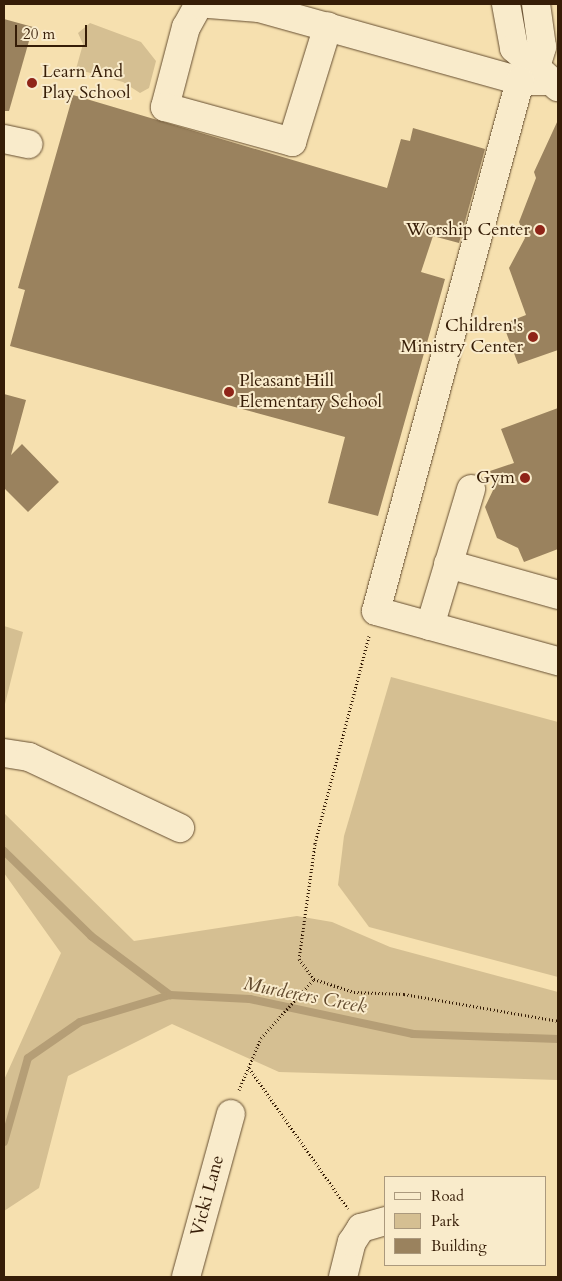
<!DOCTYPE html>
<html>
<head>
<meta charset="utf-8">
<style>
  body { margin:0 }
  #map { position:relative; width:562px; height:1281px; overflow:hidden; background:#f6e0af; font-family:Cardo,serif }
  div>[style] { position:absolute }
  .green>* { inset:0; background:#d5bf92 }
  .stream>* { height:8px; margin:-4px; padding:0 4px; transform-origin:4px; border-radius:4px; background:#b59e76 }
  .building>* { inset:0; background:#9a825e }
  .path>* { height:3px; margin-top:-1.5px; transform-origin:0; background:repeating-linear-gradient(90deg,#361d07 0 1px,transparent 0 3.5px) }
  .roads { filter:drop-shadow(0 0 1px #664e31) drop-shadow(0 0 1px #664e31) }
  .minor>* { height:28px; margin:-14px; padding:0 14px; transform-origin:14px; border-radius:14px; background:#f9ebcb }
  .dots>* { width:14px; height:14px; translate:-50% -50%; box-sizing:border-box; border:2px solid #f9ebcb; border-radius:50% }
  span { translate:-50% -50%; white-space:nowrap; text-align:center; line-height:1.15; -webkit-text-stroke:4px #f9ebcb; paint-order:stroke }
  .poi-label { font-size:18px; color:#361d07 }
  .left { translate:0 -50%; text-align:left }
  .right { translate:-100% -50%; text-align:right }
  .street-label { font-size:18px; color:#361d07 }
  .water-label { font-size:19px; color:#624a2e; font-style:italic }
  .frame { position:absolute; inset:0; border:5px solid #361d07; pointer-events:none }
  .legend { position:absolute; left:384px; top:1176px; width:162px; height:90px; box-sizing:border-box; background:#f9ebcb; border:1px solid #ab997d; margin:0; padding:6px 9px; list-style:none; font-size:15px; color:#361d07 }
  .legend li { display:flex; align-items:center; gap:10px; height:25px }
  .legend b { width:25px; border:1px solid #ab997d }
  .scale { position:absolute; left:15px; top:25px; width:72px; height:22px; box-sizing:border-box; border:2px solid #361d07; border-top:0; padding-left:6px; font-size:15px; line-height:18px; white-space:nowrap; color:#361d07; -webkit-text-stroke:4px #f9ebcb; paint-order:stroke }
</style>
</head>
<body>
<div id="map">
  <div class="green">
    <i style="clip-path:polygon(90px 23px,141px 42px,156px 61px,149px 88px,140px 93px,123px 82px,76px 69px,83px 44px,78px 33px)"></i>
    <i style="clip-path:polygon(4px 626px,23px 632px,4px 708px)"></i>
    <i style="clip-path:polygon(391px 677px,558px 722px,558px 977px,369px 927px,338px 885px,344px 836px)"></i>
    <i style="clip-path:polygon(4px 813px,134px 941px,297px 916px,332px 922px,390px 947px,558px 992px,558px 1080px,279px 1072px,172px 1024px,68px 1076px,39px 1188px,4px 1211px,4px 1080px,61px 953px,4px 873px)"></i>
  </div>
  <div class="stream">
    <i style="left:4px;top:851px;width:122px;rotate:44.3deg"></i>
    <i style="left:91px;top:936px;width:99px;rotate:36.8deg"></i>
    <i style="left:4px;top:1142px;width:87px;rotate:-74.1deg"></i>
    <i style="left:28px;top:1058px;width:63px;rotate:-34.7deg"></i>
    <i style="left:80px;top:1022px;width:94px;rotate:-16.7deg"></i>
    <i style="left:170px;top:995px;width:80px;rotate:2.9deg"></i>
    <i style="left:250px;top:999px;width:167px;rotate:12.1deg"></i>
    <i style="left:413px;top:1034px;width:145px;rotate:2deg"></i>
  </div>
  <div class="building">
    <i style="clip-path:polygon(4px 19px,33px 27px,9px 111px,4px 111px)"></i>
    <i style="clip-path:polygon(73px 95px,387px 188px,401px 139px,410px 141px,413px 128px,485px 149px,459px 243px,433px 236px,421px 272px,445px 279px,378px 516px,328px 503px,345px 437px,10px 346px,25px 290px,18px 288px)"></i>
    <i style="clip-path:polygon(558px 120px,558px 350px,518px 364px,503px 324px,526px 315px,509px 268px,525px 238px,519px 222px,536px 178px,534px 172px)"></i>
    <i style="clip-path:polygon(4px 394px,26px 400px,11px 455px,22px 444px,59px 482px,28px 512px,4px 488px)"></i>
    <i style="clip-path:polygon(558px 408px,558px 549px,524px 562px,518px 548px,497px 538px,485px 507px,495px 486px,490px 471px,514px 463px,501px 429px)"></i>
  </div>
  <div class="path">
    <i style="left:369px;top:636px;width:215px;rotate:104.6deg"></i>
    <i style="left:315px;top:844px;width:116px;rotate:97.9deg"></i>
    <i style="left:299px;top:959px;width:25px;rotate:53deg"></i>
    <i style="left:314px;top:979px;width:42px;rotate:18deg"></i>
    <i style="left:354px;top:992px;width:50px;rotate:2.3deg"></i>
    <i style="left:404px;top:994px;width:156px;rotate:9.9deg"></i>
    <i style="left:249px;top:1068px;width:172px;rotate:54.9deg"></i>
    <i style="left:239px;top:1090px;width:56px;rotate:-67.1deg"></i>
    <i style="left:261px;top:1038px;width:79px;rotate:-48.1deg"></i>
  </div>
  <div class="roads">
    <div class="minor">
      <i style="left:199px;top:4px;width:26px;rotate:119deg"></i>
      <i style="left:186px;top:27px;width:83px;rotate:104.7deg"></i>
      <i style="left:165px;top:107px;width:132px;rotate:15.4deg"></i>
      <i style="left:292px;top:142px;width:121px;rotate:-72.8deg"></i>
      <i style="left:209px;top:4px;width:50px;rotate:4.6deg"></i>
      <i style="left:259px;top:8px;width:271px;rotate:15.6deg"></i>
      <i style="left:520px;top:81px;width:26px"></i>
      <i style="left:506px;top:4px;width:45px;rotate:79.7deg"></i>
      <i style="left:514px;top:48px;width:59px;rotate:41.6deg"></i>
      <i style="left:536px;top:67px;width:21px;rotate:-73deg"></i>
      <i style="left:542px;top:47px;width:43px;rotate:-97.9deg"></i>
      <i style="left:520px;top:81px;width:549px;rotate:105.2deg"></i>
      <i style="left:376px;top:611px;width:189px;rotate:15.4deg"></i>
      <i style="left:4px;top:139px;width:25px;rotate:12deg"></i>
      <i style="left:448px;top:564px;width:114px;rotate:15.7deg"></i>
      <i style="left:430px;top:626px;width:143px;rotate:-73.3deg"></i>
      <i style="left:4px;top:753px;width:25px;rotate:9deg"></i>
      <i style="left:29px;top:757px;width:167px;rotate:25.2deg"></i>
      <i style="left:186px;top:1277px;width:169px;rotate:-74.6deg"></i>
      <i style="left:343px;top:1277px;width:36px;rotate:-76deg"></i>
      <i style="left:352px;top:1242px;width:17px;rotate:-57deg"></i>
      <i style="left:361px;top:1228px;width:26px;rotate:-16deg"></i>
    </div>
  </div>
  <div class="dots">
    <i style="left:32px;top:83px;background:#8f2418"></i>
    <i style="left:540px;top:230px;background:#8f2418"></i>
    <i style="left:533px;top:337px;background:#8f2418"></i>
    <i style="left:229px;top:392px;background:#8f2418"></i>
    <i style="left:525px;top:478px;background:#8f2418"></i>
  </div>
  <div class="poi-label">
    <span class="left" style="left:42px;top:83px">Learn And<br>Play School</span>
    <span class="right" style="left:530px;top:230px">Worship Center</span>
    <span class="right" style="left:523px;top:337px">Children's<br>Ministry Center</span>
    <span class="left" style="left:239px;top:392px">Pleasant Hill<br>Elementary School</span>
    <span class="right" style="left:515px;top:478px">Gym</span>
  </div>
  <div class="street-label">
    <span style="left:208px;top:1196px;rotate:-75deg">Vicki Lane</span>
  </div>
  <div class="water-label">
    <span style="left:305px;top:996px;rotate:11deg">Murderers Creek</span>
  </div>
  <div class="frame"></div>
  <ul class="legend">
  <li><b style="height:6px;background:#f9ebcb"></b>Road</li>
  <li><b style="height:14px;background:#d5bf92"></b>Park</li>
  <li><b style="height:14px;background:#9a825e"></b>Building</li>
  </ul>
  <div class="scale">20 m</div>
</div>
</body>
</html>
